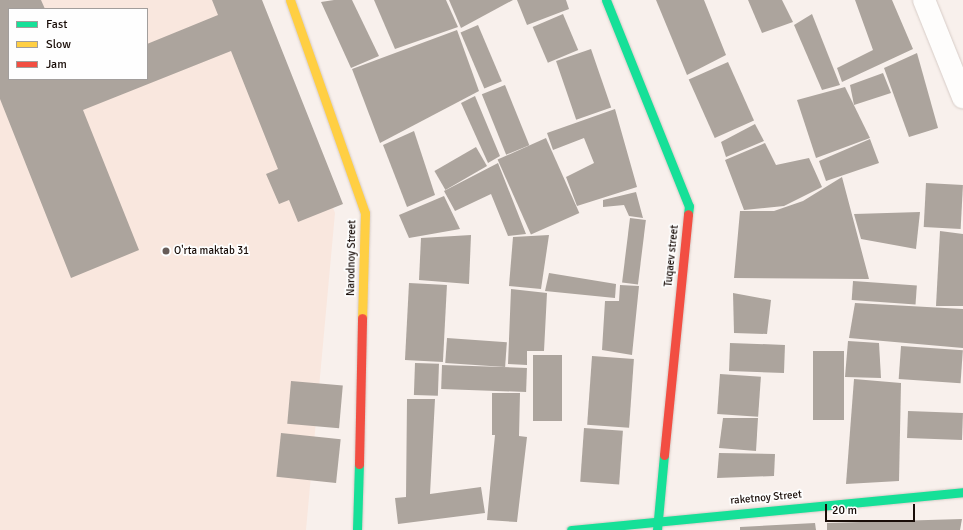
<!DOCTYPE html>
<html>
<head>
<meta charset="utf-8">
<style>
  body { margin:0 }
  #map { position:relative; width:963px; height:530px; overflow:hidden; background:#f8f0ec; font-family:Signika,sans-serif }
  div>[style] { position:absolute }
  .built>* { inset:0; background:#f9e7de }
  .building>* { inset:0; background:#aca49d; transform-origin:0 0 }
  .roads { filter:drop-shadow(0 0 1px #d7ccc7) drop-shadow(0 0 1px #d7ccc7) }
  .street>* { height:22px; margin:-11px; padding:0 11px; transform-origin:11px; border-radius:11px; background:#fefdfc }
  .fast>* { height:9px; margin:-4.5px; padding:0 4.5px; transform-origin:4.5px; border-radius:4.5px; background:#16e098 }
  .slow>* { height:9px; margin:-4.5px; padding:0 4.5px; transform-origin:4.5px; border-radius:4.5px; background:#ffcf43 }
  .jam>* { height:9px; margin:-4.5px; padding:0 4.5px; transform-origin:4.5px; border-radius:4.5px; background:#f24e42 }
  .dots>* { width:11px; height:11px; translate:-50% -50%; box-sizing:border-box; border:2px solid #fefefe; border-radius:50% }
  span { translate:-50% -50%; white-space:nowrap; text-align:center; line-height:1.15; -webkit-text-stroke:3.5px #fefefe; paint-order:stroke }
  .poi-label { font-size:11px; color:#190d08 }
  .left { translate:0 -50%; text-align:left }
  .street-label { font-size:11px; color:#190d08 }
  .legend { position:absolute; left:8px; top:8px; width:140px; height:72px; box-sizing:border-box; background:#fefefe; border:1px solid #a29e9c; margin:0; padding:5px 7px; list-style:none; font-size:12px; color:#190d08 }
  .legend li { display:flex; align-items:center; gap:8px; height:20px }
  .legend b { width:20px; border:1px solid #a29e9c }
  .scale { position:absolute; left:825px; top:504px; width:90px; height:18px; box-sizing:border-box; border:2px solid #190d08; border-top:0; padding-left:5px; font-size:12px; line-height:14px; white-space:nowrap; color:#190d08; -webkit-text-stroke:3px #fefefe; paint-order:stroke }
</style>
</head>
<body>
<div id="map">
  <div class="built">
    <i style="clip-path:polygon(evenodd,0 0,256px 0,335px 213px,306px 530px,0 530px,0 0,9px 9px,147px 9px,147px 79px,9px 79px,9px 9px)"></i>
  </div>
  <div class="building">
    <i style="clip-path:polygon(0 0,41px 0,45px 9px,9px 9px,9px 79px,147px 79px,147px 44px,218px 15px,212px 0,262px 0,343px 204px,298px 222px,289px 200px,279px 204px,266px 174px,278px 169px,231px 51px,83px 110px,139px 250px,71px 278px,0 99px)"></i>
    <i style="clip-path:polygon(334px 0,352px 0,379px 56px,351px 68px,321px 2px)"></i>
    <i style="clip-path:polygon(374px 0,446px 0,458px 27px,395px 49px)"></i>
    <i style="clip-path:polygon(449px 0,513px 0,461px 28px)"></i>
    <i style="clip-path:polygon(517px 0,566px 0,569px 9px,527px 25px)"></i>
    <i style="clip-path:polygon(656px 0,704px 0,726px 55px,687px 75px)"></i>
    <i style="clip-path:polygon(748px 0,782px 0,793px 22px,762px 33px)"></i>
    <i style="clip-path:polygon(855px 0,892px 0,913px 49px,842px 82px,837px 68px,873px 50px)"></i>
    <i style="left:563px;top:14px;width:39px;height:33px;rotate:67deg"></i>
    <i style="clip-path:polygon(812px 14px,840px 85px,822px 90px,794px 25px)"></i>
    <i style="left:478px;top:25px;width:61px;height:19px;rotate:67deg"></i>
    <i style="clip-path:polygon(457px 30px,479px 91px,380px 143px,352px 69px)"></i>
    <i style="left:591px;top:49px;width:62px;height:37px;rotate:71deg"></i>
    <i style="clip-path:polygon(917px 53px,938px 128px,909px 137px,884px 68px)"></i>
    <i style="left:728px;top:62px;width:64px;height:43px;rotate:66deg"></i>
    <i style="clip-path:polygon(883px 73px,891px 93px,854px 105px,850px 85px)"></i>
    <i style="left:505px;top:85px;width:65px;height:25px;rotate:68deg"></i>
    <i style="clip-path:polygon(845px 87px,870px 138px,816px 158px,797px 100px)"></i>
    <i style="clip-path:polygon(475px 96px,500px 156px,488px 163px,461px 103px)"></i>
    <i style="clip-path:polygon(615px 109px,637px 187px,577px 206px,566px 177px,594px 163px,584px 138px,553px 150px,547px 133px)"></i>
    <i style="clip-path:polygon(755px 124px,764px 141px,726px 157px,721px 142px)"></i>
    <i style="clip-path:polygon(414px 131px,435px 195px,407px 207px,383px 145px)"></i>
    <i style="left:546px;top:138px;width:82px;height:53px;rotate:66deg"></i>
    <i style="clip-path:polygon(870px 139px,879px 163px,826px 181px,819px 161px)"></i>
    <i style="clip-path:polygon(765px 143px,776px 165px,809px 158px,822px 187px,784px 206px,744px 210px,725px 160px)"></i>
    <i style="left:476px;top:147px;width:22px;height:48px;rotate:60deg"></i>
    <i style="clip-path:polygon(498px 163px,526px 234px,508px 236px,491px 194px,455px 211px,444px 191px)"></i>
    <i style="clip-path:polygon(842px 177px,869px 279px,734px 278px,740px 211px,774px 211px,803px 201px)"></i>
    <i style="left:926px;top:183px;width:37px;height:44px;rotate:3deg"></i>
    <i style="clip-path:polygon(636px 192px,643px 218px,629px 216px,624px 205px,603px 207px,603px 200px)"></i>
    <i style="clip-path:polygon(444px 196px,460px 229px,409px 238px,399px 215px)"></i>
    <i style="clip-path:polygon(920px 212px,916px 249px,861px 239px,854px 214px)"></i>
    <i style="left:630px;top:218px;width:16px;height:65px;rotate:7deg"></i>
    <i style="clip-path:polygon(940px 231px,963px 234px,963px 306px,936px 306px)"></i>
    <i style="clip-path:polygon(471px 235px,469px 284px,419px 280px,421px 238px)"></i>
    <i style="clip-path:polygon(549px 235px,541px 289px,509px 286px,513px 237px)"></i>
    <i style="clip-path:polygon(549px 273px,616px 284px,615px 298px,545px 291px)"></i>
    <i style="left:853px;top:281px;width:64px;height:19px;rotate:4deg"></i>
    <i style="left:409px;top:283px;width:38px;height:77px;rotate:3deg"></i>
    <i style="clip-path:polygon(620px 285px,639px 286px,632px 355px,602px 350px,605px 301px,619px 301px)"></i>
    <i style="clip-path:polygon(511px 289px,547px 293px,544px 351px,527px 351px,527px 365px,508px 364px)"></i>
    <i style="clip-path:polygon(733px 293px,771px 300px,767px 334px,734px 333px)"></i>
    <i style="clip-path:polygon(855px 303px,963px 309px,963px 348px,849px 338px)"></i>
    <i style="left:447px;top:338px;width:60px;height:25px;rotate:4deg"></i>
    <i style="clip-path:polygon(848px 341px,879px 343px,881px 378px,845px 377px)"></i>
    <i style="left:730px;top:343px;width:55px;height:28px;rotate:2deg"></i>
    <i style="left:901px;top:346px;width:62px;height:33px;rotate:4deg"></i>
    <i style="left:813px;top:351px;width:31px;height:69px"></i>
    <i style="left:533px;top:355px;width:29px;height:66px"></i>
    <i style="left:592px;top:356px;width:42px;height:69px;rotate:4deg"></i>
    <i style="left:415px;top:363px;width:24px;height:32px;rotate:2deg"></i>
    <i style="left:442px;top:365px;width:85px;height:24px;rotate:2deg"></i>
    <i style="left:720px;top:374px;width:41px;height:40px;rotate:4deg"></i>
    <i style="clip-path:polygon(854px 379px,901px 383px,899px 481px,846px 484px)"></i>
    <i style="left:291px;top:381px;width:52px;height:43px;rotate:5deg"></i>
    <i style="clip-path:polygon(492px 393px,520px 393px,519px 436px,527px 437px,517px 522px,487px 520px,495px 435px,492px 435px)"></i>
    <i style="clip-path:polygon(407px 399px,435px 399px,430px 494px,481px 487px,485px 513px,398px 524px,395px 498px,406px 497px)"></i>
    <i style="left:908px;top:411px;width:55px;height:27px;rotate:2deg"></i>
    <i style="clip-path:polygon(723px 418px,758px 418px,756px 451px,719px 448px)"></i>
    <i style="left:584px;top:428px;width:39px;height:54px;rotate:4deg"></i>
    <i style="left:281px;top:433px;width:60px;height:44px;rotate:6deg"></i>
    <i style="clip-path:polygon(719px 453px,775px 454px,774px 476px,717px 478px)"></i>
    <i style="clip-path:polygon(962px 519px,960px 530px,827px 530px,827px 523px)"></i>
    <i style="clip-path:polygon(815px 523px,816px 530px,740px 530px,740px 527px)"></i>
  </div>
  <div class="roads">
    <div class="street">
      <i style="left:924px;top:0;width:105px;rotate:68.1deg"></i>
    </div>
    <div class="fast">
      <i style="left:606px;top:0;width:222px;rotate:68.1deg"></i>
      <i style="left:689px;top:206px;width:8px;rotate:97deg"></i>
      <i style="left:357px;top:530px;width:66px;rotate:-88.3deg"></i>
      <i style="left:571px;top:530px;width:394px;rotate:-5.5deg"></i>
      <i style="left:657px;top:530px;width:75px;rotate:-84.7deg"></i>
    </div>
    <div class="slow">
      <i style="left:290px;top:0;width:226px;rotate:70.6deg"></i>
      <i style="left:365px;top:213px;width:105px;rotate:91.6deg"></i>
    </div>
    <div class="jam">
      <i style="left:664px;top:455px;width:242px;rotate:-84.3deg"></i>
      <i style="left:359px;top:464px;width:146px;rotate:-88.8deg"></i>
    </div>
  </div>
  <div class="dots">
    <i style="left:166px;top:251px;background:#675c58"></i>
  </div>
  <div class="poi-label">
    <span class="left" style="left:174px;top:251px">O'rta maktab 31</span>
  </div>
  <div class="street-label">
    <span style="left:672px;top:256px;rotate:-84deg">Tuqaev street</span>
    <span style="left:352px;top:258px;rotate:-89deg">Narodnoy Street</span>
    <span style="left:766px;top:498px;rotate:-5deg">raketnoy Street</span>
  </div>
  <ul class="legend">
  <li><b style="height:5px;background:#16e098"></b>Fast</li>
  <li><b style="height:5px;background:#ffcf43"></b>Slow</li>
  <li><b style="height:5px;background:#f24e42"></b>Jam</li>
  </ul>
  <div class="scale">20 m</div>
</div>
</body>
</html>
